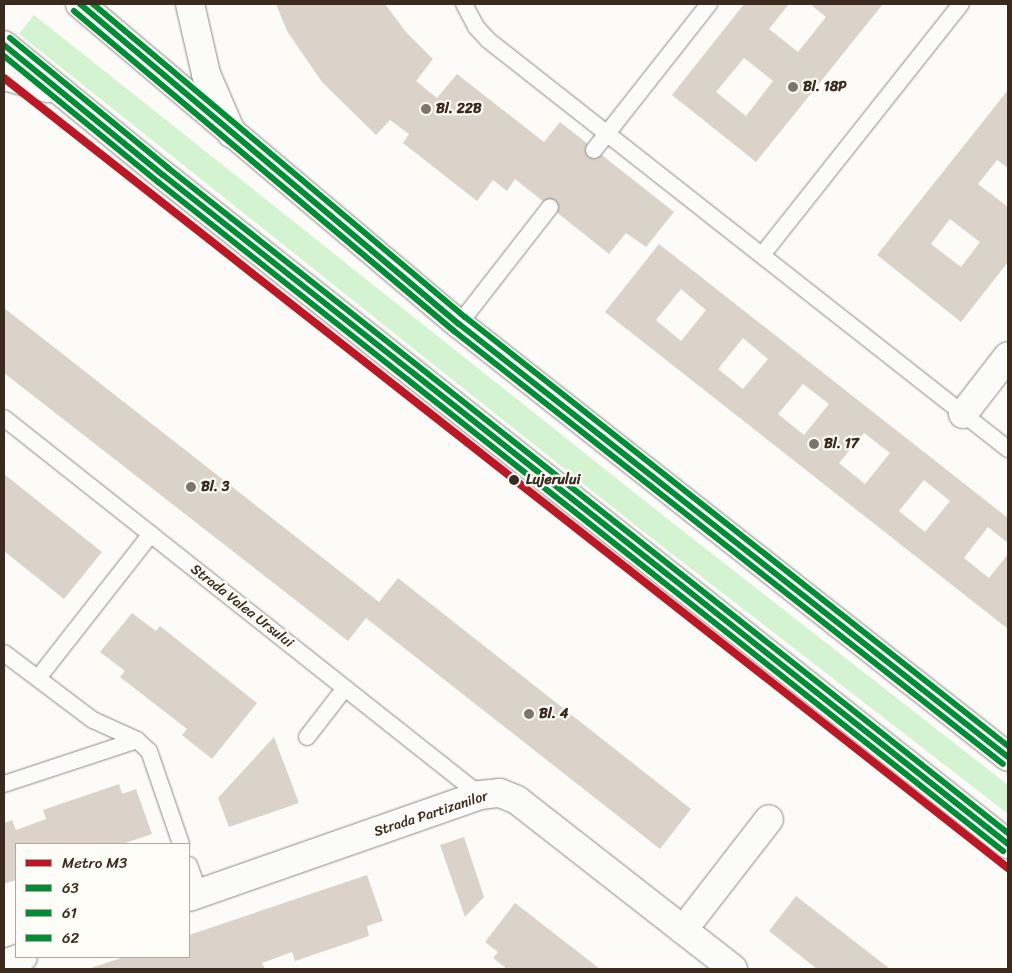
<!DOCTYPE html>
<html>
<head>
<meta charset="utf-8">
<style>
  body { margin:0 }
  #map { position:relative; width:1012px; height:973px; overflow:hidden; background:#fcfbf8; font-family:Sriracha,sans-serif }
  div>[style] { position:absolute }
  .green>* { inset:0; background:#d4f3d0 }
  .building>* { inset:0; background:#dbd3ca }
  .roads { filter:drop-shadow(0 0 1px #8d8985) drop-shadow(0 0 1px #8d8985) }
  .lane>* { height:16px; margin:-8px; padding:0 8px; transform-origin:8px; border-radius:8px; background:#fbfbf9 }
  .street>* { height:28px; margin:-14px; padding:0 14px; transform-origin:14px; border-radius:14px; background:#fbfbf9 }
  .secondary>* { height:28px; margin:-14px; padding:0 14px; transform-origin:14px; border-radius:14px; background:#fbfbf9 }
  .primary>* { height:28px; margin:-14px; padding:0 14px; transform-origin:14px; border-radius:14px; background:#fbfbf9 }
  .bus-1>* { height:6px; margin:-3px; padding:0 3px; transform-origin:3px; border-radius:3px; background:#008d36 }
  .bus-2>* { height:6px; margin:-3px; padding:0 3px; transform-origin:3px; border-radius:3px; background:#008d36 }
  .bus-3>* { height:6px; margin:-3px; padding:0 3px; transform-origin:3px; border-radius:3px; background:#008d36 }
  .metro-1>* { height:8px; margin:-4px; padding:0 4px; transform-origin:4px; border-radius:4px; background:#bc1725 }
  .dots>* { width:14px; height:14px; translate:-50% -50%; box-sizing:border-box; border:2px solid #fdfcf7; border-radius:50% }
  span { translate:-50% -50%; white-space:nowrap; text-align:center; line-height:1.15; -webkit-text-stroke:4.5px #fdfcf7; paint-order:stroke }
  .poi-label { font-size:14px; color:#3b2a1e; font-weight:700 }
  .left { translate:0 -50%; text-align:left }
  .stop-label { font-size:14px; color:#3b2a1e; font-weight:700 }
  .street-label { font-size:14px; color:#3b2a1e }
  .frame { position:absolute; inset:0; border:5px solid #3b2a1e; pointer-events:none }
  .legend { position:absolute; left:15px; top:843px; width:175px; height:115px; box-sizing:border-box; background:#fdfcf7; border:1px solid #afa8a0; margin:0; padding:6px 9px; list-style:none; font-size:15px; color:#3b2a1e }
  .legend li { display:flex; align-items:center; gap:10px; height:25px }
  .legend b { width:25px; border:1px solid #afa8a0 }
</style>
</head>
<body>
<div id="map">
  <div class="green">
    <i style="clip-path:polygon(34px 15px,660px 513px,1008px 785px,1008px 814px,645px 533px,19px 34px)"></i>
  </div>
  <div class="building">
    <i style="clip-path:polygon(276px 4px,385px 4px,406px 32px,433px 59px,416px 81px,437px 98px,457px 74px,544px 142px,560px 122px,674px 212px,646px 247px,626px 233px,609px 254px,515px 179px,507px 191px,493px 180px,477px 201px,403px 143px,409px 134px,390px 120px,376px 135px,322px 82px,287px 31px)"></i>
    <i style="clip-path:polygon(evenodd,744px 4px,789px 4px,769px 29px,798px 52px,826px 17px,810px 4px,883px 4px,756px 162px,672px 95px,744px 4px,744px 58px,773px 81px,746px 116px,716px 92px,744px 58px)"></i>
    <i style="clip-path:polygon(evenodd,1008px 90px,1008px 168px,997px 160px,978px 184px,1008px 207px,1008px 262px,961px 322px,877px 255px,1008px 90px,950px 219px,980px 242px,961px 267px,931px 244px,950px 219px)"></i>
    <i style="clip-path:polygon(evenodd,659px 244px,1008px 518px,1008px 543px,988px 527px,964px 558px,989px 578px,1008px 554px,1008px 629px,605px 312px,659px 244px,681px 289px,706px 310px,681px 341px,656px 320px,681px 289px,659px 244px,743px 338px,768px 359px,743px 389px,718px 369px,743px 338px,659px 244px,803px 384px,829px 404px,804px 435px,778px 414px,803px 384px,659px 244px,864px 433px,890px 453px,865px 484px,839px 463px,864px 433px,659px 244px,924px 480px,950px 501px,925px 532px,899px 511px,924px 480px)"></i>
    <i style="clip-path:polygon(4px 308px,379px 602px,398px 578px,691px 809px,660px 849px,366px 618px,348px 641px,4px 373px)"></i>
    <i style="clip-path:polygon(4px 474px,102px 552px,64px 599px,4px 551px)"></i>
    <i style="clip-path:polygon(132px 613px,156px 631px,160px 626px,257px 703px,212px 759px,182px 735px,187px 729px,120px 677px,125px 671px,100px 652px)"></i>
    <i style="clip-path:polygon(274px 737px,299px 803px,229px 827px,218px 798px)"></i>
    <i style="clip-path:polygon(119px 784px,122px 794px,136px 789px,152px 834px,122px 844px,16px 844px,16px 880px,4px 884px,4px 823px,12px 820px,16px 830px,46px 819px,43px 810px)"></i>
    <i style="clip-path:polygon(464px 837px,484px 897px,465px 917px,440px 845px)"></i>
    <i style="clip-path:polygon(367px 875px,383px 921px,367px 926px,369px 936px,295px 961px,292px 952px,262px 963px,265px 969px,88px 969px,124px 957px,189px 957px,189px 935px)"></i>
    <i style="clip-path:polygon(796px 896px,890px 969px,817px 969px,769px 931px)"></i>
    <i style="clip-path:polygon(515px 903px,600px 969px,507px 969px,493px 958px,498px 952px,485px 942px)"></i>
  </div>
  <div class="roads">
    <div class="lane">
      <i style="left:464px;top:4px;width:26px;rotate:62deg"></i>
      <i style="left:476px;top:27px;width:18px;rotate:47deg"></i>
      <i style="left:488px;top:40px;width:662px;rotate:38.19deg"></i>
      <i style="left:594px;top:150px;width:186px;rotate:-51.8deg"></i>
      <i style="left:762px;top:255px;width:320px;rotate:-51.6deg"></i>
      <i style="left:459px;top:324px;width:148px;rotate:-52.1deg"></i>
      <i style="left:4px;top:418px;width:607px;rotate:38.38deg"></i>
      <i style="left:4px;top:653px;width:111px;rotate:37deg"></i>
      <i style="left:93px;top:720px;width:48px;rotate:24.4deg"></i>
      <i style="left:137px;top:740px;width:16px;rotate:43deg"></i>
      <i style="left:149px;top:751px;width:98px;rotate:71deg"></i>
      <i style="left:38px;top:678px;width:183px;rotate:-51.9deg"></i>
      <i style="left:307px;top:737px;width:62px;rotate:-52.2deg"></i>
      <i style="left:4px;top:784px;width:140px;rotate:-18.3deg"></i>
      <i style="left:189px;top:865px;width:30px;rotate:70deg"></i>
    </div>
    <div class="street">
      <i style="left:963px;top:414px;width:73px;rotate:-52.2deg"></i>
      <i style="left:189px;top:897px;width:308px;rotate:-19.3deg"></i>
      <i style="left:480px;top:795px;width:20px;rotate:-6deg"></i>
      <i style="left:500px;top:793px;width:18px;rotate:22deg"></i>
      <i style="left:517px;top:800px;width:274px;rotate:38deg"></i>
      <i style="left:683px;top:930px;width:140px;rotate:-52.2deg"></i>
      <i style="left:4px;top:964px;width:20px;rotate:-20deg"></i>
    </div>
    <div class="secondary">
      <i style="left:190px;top:4px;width:72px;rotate:77.1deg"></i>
      <i style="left:206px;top:74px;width:65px;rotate:66.6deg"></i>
    </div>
    <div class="primary">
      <i style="left:80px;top:4px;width:496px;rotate:40.2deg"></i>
      <i style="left:459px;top:324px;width:699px;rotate:38.26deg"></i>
      <i style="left:4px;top:45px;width:205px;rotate:39.3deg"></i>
      <i style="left:163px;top:175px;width:1078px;rotate:38.37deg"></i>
      <i style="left:4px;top:76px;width:46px;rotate:15.3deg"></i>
    </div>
  </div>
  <div class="bus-1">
    <i style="left:80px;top:4px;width:496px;rotate:40.2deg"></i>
    <i style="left:459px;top:324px;width:699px;rotate:38.26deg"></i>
    <i style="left:4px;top:45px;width:205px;rotate:39.3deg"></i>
    <i style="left:163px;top:175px;width:1078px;rotate:38.37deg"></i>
  </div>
  <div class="bus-2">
    <i style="left:74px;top:11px;width:497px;rotate:40.1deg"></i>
    <i style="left:454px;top:331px;width:699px;rotate:38.26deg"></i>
    <i style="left:4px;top:56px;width:199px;rotate:39.3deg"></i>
    <i style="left:158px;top:182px;width:1078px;rotate:38.37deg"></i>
  </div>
  <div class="bus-3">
    <i style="left:93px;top:4px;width:486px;rotate:40.1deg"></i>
    <i style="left:465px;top:317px;width:692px;rotate:38.31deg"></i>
    <i style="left:10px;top:38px;width:205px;rotate:39.4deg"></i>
    <i style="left:168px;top:168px;width:1071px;rotate:38.37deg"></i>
  </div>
  <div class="metro-1">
    <i style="left:4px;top:78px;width:1278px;rotate:38.2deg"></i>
  </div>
  <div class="dots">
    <i style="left:793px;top:87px;background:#7f736a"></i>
    <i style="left:426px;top:109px;background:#7f736a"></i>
    <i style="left:814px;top:444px;background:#7f736a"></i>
    <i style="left:514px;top:480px;background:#3b2a1e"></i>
    <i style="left:191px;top:487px;background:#7f736a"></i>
    <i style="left:529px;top:714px;background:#7f736a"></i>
  </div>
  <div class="poi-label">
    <span class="left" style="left:803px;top:87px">Bl. 18P</span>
    <span class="left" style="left:436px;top:109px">Bl. 22B</span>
    <span class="left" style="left:824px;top:444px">Bl. 17</span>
    <span class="left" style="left:201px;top:487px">Bl. 3</span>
    <span class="left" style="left:539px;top:714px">Bl. 4</span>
  </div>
  <div class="stop-label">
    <span class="left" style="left:526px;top:480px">Lujerului</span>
  </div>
  <div class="street-label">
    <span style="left:242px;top:606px;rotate:38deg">Strada Valea Ursului</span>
    <span style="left:431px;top:814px;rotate:-18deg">Strada Partizanilor</span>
  </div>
  <div class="frame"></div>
  <ul class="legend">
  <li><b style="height:6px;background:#bc1725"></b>Metro M3</li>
  <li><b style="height:6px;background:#008d36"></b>63</li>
  <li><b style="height:6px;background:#008d36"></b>61</li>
  <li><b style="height:6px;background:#008d36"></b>62</li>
  </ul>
</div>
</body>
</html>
